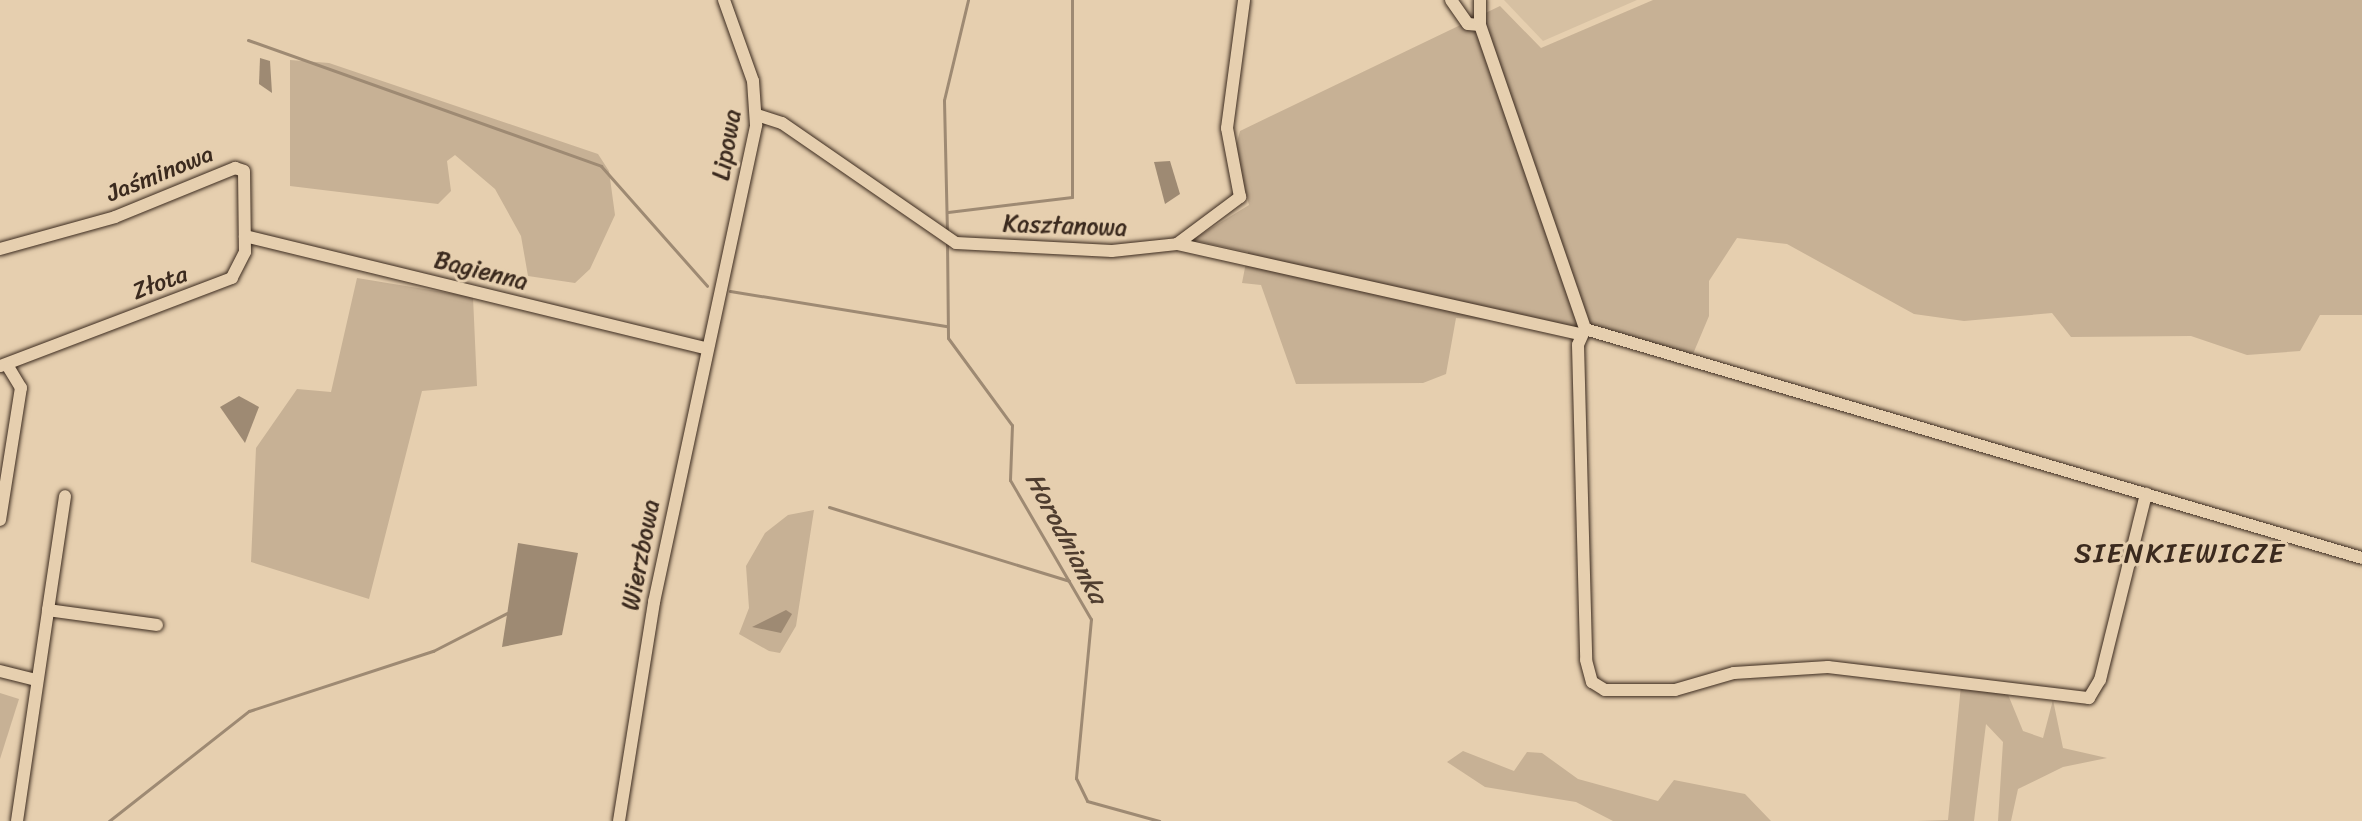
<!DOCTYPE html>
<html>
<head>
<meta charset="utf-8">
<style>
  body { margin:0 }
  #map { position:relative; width:2362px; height:821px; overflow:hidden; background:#e6cfaf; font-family:Sriracha,sans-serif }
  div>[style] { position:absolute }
  .built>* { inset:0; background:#d6c0a2 }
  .green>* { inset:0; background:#c7b195 }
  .water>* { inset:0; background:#9e8a73 }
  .stream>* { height:3px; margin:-1.5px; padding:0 1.5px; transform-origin:1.5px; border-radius:1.5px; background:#9e8a73 }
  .roads { filter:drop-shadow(0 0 2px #3b2a1e) drop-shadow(0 0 2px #3b2a1e) }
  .minor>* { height:12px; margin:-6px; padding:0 6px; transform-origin:6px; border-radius:6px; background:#e6cfaf }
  span { translate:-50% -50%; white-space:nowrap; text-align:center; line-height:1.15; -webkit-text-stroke:6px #e6cfaf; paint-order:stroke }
  .street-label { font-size:24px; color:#3b2a1e }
  .water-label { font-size:26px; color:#4f3d2f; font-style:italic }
  .quarter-label { font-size:28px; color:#3b2a1e; letter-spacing:2px }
</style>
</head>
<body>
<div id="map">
  <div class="built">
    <i style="clip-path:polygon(1504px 0,1637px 0,1543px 41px)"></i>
  </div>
  <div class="green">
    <i style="clip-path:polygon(1653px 0,2362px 0,2362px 315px,2320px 315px,2300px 351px,2247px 355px,2191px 336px,2071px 337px,2052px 313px,1964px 321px,1914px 314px,1787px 244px,1737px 238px,1709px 281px,1709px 316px,1693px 354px,1573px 326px,1456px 318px,1446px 374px,1423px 383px,1296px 384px,1261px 285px,1242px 283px,1248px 252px,1192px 240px,1249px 205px,1235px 150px,1240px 131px,1500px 6px,1541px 48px)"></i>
    <i style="clip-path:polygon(290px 60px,329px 63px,598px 154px,609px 171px,615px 215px,590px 269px,575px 283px,528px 276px,521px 236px,495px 189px,455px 155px,447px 161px,451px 191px,438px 204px,290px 186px)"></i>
    <i style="clip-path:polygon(357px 278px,473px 297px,477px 386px,422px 391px,369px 599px,251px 562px,256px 448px,297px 389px,331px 392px)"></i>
    <i style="clip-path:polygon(814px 510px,796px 626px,780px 653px,769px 651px,739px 634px,749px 608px,746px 566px,765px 533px,788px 515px)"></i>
    <i style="clip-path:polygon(1961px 685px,2007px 692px,2023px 731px,2043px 738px,2053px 700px,2063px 748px,2107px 758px,2063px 767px,2018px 789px,2011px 821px,1998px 821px,2003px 742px,1986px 724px,1974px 821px,1917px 821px,1948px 820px)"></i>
    <i style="clip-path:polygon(0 693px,19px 699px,0 759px)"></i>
    <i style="clip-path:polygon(1463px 751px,1514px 771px,1527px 752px,1542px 753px,1578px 779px,1658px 801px,1674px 780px,1745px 794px,1771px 821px,1613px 821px,1576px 802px,1485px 787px,1447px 762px)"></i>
  </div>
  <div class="water">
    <i style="clip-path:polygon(260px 58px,270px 61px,272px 93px,259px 84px)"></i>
    <i style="clip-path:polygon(1170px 161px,1180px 194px,1165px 204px,1154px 162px)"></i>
    <i style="clip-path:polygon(239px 396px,259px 407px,245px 443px,220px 407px)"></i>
    <i style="clip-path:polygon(518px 543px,578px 553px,562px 635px,502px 647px)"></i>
    <i style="clip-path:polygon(786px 610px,792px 614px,781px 633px,752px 627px)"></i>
  </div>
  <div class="stream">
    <i style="left:248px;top:40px;width:375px;rotate:19.6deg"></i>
    <i style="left:601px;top:166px;width:160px;rotate:48.5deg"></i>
    <i style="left:948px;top:212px;width:125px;rotate:-6.9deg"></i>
    <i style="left:1072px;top:197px;width:197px;rotate:-90deg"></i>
    <i style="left:947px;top:233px;width:133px;rotate:-91.3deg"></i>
    <i style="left:944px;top:100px;width:103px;rotate:-76.5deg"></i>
    <i style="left:947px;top:240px;width:98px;rotate:89.4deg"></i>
    <i style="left:948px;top:338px;width:108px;rotate:53.7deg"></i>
    <i style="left:1012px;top:425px;width:55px;rotate:92.1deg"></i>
    <i style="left:1010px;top:480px;width:161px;rotate:59.8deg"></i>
    <i style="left:1091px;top:619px;width:160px;rotate:95.4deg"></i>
    <i style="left:1076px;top:778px;width:25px;rotate:64deg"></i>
    <i style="left:1087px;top:801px;width:75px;rotate:15.5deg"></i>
    <i style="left:730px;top:291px;width:220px;rotate:9.2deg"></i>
    <i style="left:829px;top:507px;width:251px;rotate:17.1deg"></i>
    <i style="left:109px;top:821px;width:178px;rotate:-38.2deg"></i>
    <i style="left:249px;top:711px;width:194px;rotate:-18.1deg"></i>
    <i style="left:433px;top:651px;width:83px;rotate:-27.2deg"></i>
  </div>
  <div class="roads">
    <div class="minor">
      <i style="left:1451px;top:0;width:29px;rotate:55deg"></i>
      <i style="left:1468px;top:24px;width:12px;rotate:5deg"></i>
      <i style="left:1480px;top:0;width:25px;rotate:90deg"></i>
      <i style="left:1480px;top:25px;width:322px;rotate:70.9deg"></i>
      <i style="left:1585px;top:329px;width:810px;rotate:16.42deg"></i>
      <i style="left:757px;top:115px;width:26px;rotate:18deg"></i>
      <i style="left:782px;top:123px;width:211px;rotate:34.6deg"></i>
      <i style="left:956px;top:243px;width:156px;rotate:2.9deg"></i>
      <i style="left:1112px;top:251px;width:65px;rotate:-6.1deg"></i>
      <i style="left:1177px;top:244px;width:79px;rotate:-36.7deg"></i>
      <i style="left:1240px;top:197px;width:70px;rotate:-100.7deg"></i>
      <i style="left:1227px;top:128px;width:129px;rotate:-82.4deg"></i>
      <i style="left:245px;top:236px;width:474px;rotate:13.7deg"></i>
      <i style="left:1177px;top:244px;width:413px;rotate:12.6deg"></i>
      <i style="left:0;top:249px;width:119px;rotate:-15.5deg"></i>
      <i style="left:115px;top:217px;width:130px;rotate:-22.2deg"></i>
      <i style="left:235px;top:168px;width:9px;rotate:18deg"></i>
      <i style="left:244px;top:171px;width:81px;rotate:89.3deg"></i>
      <i style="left:245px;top:252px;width:29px;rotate:117deg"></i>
      <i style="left:232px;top:278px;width:248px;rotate:159.2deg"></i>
      <i style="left:1585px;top:329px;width:17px;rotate:114deg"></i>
      <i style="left:1578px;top:345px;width:315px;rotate:88.5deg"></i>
      <i style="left:1586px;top:660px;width:23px;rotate:75deg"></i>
      <i style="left:1592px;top:682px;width:15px;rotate:32deg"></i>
      <i style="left:1605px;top:690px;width:70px"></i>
      <i style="left:1675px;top:690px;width:61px;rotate:-16.1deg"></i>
      <i style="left:1734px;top:673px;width:94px;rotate:-3.7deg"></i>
      <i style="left:1828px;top:667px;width:263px;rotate:6.8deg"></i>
      <i style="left:2089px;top:698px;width:21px;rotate:-59deg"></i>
      <i style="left:2100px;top:680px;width:192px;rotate:-76.1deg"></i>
      <i style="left:0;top:520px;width:134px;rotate:-81deg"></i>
      <i style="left:21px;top:388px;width:23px;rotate:-121deg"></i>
      <i style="left:48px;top:610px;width:115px;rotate:-81.5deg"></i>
      <i style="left:0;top:671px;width:34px;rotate:14deg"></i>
      <i style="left:17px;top:821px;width:213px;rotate:-81.6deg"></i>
      <i style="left:48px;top:610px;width:110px;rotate:7.8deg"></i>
      <i style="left:619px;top:821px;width:222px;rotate:-80.9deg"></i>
      <i style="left:654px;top:602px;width:488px;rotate:-77.9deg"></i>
      <i style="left:756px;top:125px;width:44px;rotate:-93.9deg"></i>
      <i style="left:753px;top:81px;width:86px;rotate:-109.7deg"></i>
    </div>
  </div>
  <div class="street-label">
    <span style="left:727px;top:145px;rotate:-80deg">Lipowa</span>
    <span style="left:160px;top:174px;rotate:-22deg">Jaśminowa</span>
    <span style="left:1065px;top:226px;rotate:2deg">Kasztanowa</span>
    <span style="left:481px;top:271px;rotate:14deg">Bagienna</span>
    <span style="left:160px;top:283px;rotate:-20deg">Złota</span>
    <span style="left:641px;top:555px;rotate:-79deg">Wierzbowa</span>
  </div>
  <div class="water-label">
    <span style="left:1066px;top:538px;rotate:62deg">Horodnianka</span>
  </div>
  <div class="quarter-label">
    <span style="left:2180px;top:553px">SIENKIEWICZE</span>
  </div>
</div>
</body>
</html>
